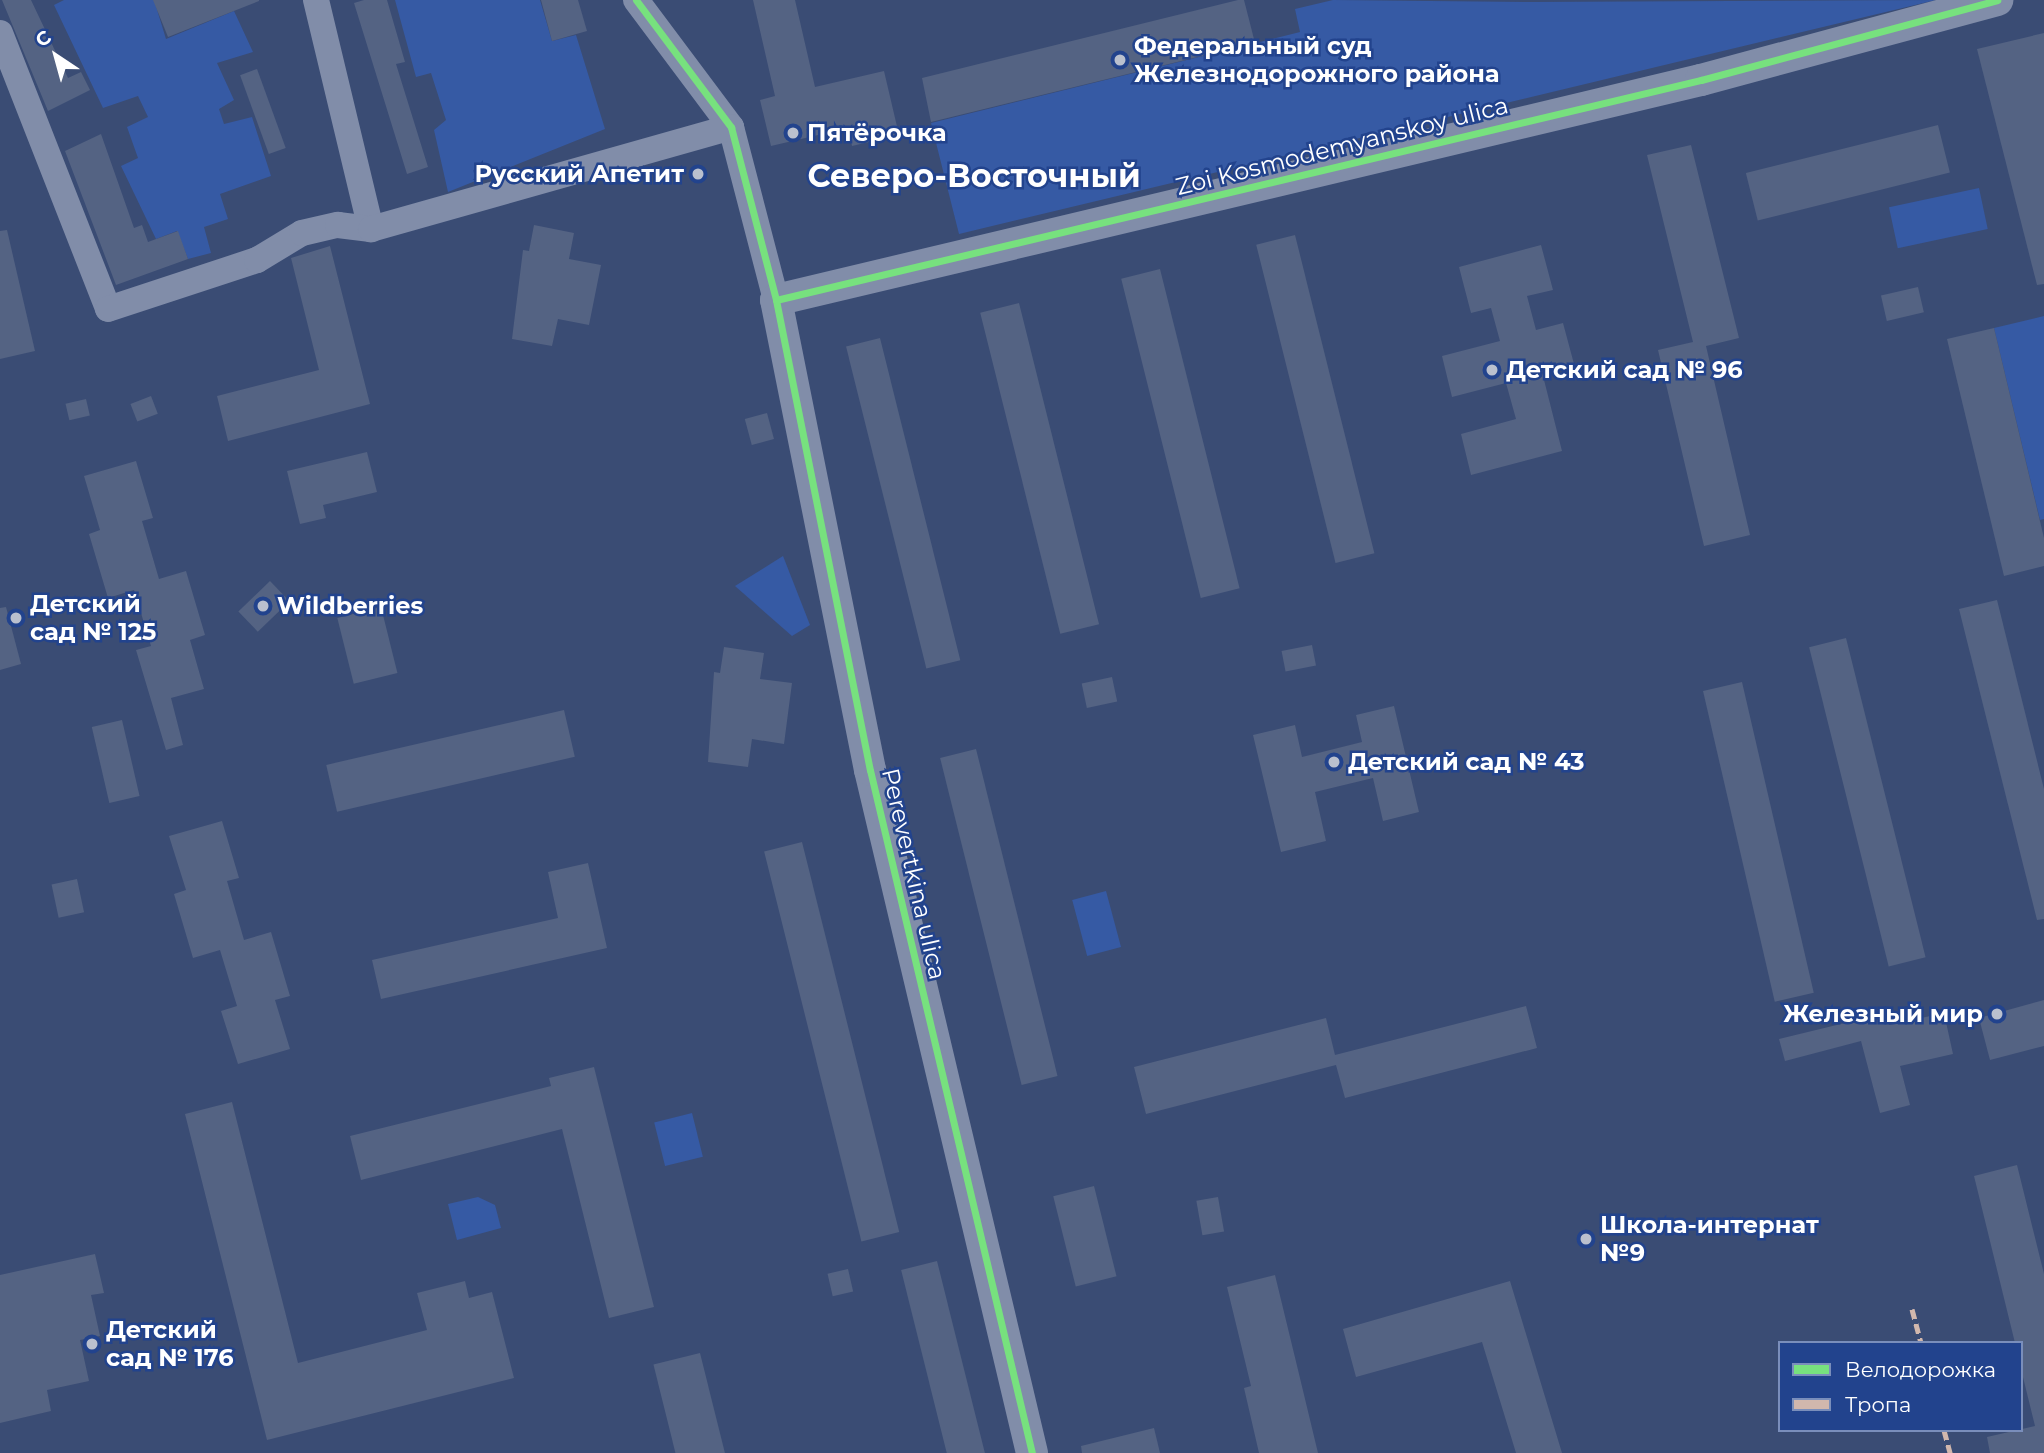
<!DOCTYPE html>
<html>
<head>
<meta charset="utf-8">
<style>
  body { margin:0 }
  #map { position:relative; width:2044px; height:1453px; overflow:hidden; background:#3a4c74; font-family:Montserrat,sans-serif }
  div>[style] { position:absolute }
  .green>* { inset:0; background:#365aa4; transform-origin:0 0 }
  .building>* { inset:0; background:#546383; transform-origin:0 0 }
  .minor>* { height:26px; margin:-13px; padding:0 13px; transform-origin:13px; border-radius:13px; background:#818da9 }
  .tertiary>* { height:32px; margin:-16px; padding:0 16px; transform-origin:16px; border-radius:16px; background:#818da9 }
  .quiet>* { height:5px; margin-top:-2.5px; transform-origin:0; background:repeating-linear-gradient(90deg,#d1b7ad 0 10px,transparent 0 15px) }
  .cycleway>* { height:7px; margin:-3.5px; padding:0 3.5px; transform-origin:3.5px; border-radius:3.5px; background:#77e17e }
  .dots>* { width:19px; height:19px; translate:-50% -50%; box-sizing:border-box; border:4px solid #22438d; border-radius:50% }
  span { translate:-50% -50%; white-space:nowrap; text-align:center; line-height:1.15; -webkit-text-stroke:5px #22438d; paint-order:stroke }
  .poi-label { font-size:24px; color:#fff; font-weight:700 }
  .left { translate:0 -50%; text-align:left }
  .right { translate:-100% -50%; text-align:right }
  .street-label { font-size:24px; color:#fff }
  .district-label { font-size:32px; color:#fff; font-weight:700 }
  .legend { position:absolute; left:1778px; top:1341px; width:245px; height:91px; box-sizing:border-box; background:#22438d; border:2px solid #7a8ebb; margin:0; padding:9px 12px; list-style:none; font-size:21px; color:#fff }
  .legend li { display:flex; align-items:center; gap:14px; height:35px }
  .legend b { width:35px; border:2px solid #7a8ebb }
  .north { position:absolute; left:21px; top:21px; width:70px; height:70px; -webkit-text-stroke:5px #22438d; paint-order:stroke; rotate:324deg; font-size:19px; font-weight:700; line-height:28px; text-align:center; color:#fff }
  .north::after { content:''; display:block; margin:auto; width:24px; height:32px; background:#fff; clip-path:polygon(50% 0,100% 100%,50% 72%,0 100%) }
</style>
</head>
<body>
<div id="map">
  <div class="green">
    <i style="clip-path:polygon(64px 0,161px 0,155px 3px,166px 39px,234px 11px,253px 52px,217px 63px,234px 100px,219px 109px,224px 124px,252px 117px,271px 176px,220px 194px,228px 219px,204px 227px,211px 253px,188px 259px,177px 231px,156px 239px,121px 166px,138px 158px,127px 127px,148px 117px,138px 96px,103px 108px,54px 5px)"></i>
    <i style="clip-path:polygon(395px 0,540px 0,552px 41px,576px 35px,605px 129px,448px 192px,434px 130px,446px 120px,431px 73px,416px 77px)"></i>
    <i style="clip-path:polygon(1333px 0,1532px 2px,1936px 0,959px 234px,931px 123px,1300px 32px,1295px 9px)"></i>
    <i style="left:1979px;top:188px;width:42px;height:92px;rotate:78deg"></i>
    <i style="clip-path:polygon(2044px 316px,2044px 519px,2040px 520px,1994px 328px)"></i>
    <i style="clip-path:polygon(783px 556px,810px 625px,792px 636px,735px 586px)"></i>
    <i style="left:1106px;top:891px;width:58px;height:35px;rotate:75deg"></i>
    <i style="left:692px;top:1113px;width:45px;height:39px;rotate:76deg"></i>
    <i style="clip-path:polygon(478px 1197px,495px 1205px,501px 1228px,457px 1240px,448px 1204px)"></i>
  </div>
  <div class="building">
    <i style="clip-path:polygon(2px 0,31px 0,68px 78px,81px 72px,90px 90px,48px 111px)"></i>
    <i style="clip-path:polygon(153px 0,259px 0,259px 1px,168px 37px)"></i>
    <i style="clip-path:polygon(364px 0,387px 0,405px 62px,396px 64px,428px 167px,407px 174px,354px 3px)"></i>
    <i style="clip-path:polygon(541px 0,578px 0,587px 31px,552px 41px)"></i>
    <i style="clip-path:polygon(753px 0,795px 0,815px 87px,884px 71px,899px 135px,852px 146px,848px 128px,771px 146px,760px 100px,775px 96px)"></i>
    <i style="clip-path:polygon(1238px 0,1244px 0,1255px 43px,931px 122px,922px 78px)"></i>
    <i style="clip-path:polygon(2044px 33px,2044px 284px,2037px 285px,1977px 49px)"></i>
    <i style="left:257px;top:69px;width:84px;height:18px;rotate:70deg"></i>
    <i style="left:1938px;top:125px;width:49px;height:198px;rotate:76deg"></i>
    <i style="clip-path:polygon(101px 134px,134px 228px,142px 225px,148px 242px,178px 231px,188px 259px,116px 285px,65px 151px)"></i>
    <i style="clip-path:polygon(1691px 145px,1739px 338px,1706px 346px,1750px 535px,1704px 546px,1658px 350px,1693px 342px,1647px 155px)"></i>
    <i style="clip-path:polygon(534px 225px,574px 233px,569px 259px,601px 265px,589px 325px,558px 319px,552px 346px,512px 339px,523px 250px,529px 251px)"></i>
    <i style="clip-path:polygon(7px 230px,35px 351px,0 359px,0 231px)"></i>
    <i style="left:1295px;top:235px;width:328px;height:40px;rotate:76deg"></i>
    <i style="clip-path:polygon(1541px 245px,1553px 290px,1527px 296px,1536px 330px,1563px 323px,1574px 364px,1542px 372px,1562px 451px,1471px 475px,1461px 434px,1516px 419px,1506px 383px,1452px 397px,1442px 356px,1500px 341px,1491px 308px,1471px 313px,1459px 267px)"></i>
    <i style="clip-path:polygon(330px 246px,370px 404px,228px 441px,217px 396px,319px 370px,291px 258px)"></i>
    <i style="left:1160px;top:269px;width:329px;height:40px;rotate:76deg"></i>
    <i style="left:1918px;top:287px;width:26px;height:38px;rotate:77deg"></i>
    <i style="left:1019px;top:303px;width:331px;height:40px;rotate:76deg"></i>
    <i style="clip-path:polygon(1994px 328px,2044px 538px,2044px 566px,2004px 576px,1947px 339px)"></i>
    <i style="left:880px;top:338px;width:332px;height:35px;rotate:76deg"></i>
    <i style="left:151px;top:396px;width:19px;height:22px;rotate:69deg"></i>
    <i style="left:86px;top:399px;width:17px;height:21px;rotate:77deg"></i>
    <i style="left:767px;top:413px;width:27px;height:23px;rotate:75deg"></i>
    <i style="clip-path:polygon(367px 452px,377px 492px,323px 505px,326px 518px,300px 524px,287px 471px)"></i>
    <i style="clip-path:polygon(136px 461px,153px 518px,142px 521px,159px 579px,186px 571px,205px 635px,190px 640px,204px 689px,171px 698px,183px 745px,166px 750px,136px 650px,151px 646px,134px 590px,108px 598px,89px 534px,100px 530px,84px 476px)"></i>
    <i style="left:270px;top:581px;width:28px;height:44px;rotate:46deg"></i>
    <i style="clip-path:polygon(1997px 600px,2044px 789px,2044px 919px,2037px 920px,1959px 609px)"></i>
    <i style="clip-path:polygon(6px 607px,21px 664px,0 670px,0 608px)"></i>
    <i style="left:381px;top:607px;width:68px;height:45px;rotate:76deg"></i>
    <i style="left:1846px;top:638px;width:329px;height:38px;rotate:76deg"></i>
    <i style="left:1312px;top:645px;width:21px;height:31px;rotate:79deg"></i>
    <i style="clip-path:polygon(724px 647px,764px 653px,760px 679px,792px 683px,784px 744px,752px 739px,748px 767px,708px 762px,714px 672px,720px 673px)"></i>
    <i style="left:1112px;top:677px;width:25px;height:31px;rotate:78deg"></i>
    <i style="left:1742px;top:682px;width:319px;height:40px;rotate:77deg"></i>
    <i style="clip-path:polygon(1394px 706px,1419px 812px,1383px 821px,1373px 778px,1315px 792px,1326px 841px,1281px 852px,1253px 735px,1295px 725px,1302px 757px,1362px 742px,1356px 715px)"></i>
    <i style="left:564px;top:710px;width:48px;height:244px;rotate:77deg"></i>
    <i style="left:122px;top:720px;width:78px;height:31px;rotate:77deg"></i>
    <i style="left:976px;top:749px;width:337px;height:37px;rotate:76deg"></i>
    <i style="clip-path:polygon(222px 821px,239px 878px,227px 881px,244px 940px,271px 932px,290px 996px,275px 1000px,290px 1049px,238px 1064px,221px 1011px,237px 1006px,220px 950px,193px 958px,174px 894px,186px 890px,169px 836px)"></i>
    <i style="left:802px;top:842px;width:402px;height:39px;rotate:76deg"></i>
    <i style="clip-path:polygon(588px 863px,607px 948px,381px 999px,372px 960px,558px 918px,548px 872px)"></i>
    <i style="left:77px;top:879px;width:34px;height:26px;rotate:78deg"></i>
    <i style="clip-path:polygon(2044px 1000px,2044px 1046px,1990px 1060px,1979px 1018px)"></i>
    <i style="clip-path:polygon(1526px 1006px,1537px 1048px,1345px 1098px,1336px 1065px,1146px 1114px,1134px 1067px,1326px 1018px,1335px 1055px)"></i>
    <i style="clip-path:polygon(1886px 1013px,1889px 1025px,1944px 1013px,1953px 1054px,1900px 1066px,1910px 1105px,1880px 1113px,1861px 1041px,1785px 1061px,1779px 1039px)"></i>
    <i style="clip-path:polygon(594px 1067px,654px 1307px,609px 1318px,562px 1129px,361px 1180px,350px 1136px,551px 1086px,549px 1078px)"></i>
    <i style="clip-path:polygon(232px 1102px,298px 1363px,427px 1330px,417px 1293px,465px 1281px,469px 1298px,492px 1292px,514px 1378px,267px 1440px,185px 1114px)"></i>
    <i style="clip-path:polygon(2017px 1165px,2044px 1274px,2044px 1453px,1990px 1453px,1987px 1437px,2035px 1426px,2021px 1369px,2021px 1343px,2015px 1343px,1974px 1176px)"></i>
    <i style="left:1094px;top:1186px;width:93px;height:42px;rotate:76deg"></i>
    <i style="left:1218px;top:1197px;width:35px;height:22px;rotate:80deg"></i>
    <i style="clip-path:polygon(95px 1254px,104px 1293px,91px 1295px,100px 1336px,80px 1340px,89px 1381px,47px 1390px,51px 1411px,0 1423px,0 1275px)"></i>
    <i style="left:937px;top:1261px;width:198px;height:37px;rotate:76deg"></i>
    <i style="left:848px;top:1269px;width:23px;height:21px;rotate:77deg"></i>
    <i style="clip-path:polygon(1275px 1275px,1299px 1374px,1318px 1453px,1259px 1453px,1244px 1388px,1251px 1386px,1227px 1287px)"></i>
    <i style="clip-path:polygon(1510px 1281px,1562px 1453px,1516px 1453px,1482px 1342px,1356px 1377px,1343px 1329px)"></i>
    <i style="left:700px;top:1353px;width:103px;height:48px;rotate:76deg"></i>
    <i style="clip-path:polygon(1154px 1428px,1160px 1453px,1082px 1453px,1081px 1446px)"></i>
  </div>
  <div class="minor">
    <i style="left:316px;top:0;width:236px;rotate:76.5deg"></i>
    <i style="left:636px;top:0;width:159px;rotate:53.2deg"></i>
    <i style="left:731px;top:127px;width:179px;rotate:75.4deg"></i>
    <i style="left:0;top:33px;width:296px;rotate:68.6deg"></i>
    <i style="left:108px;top:309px;width:157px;rotate:-18.2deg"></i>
    <i style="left:257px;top:260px;width:52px;rotate:-31deg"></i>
    <i style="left:302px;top:233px;width:37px;rotate:-13deg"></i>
    <i style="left:338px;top:225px;width:33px;rotate:7deg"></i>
    <i style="left:371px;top:229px;width:374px;rotate:-15.8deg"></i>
  </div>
  <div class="tertiary">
    <i style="left:1032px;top:1453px;width:702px;rotate:-103.34deg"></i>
    <i style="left:870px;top:770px;width:479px;rotate:-101.3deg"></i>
    <i style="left:776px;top:300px;width:951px;rotate:-13.38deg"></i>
    <i style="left:1701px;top:80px;width:307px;rotate:-15.1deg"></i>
  </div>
  <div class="quiet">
    <i style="left:1912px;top:1309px;width:35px;rotate:75deg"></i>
    <i style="left:1944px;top:1430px;width:24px;rotate:75deg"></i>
  </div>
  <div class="cycleway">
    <i style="left:636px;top:0;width:159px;rotate:53.2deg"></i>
    <i style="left:731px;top:127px;width:179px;rotate:75.4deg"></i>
    <i style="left:776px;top:300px;width:479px;rotate:78.7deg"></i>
    <i style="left:870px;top:770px;width:702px;rotate:76.66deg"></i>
    <i style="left:776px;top:300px;width:951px;rotate:-13.38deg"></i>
    <i style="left:1701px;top:80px;width:307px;rotate:-15.1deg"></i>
  </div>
  <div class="dots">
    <i style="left:1120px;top:60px;background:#bac0ce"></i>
    <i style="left:793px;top:133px;background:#bac0ce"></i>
    <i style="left:698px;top:174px;background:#bac0ce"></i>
    <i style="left:1492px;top:370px;background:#bac0ce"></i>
    <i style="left:263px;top:606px;background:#bac0ce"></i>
    <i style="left:16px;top:618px;background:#bac0ce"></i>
    <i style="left:1334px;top:762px;background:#bac0ce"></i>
    <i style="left:1997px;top:1014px;background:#bac0ce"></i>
    <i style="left:1586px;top:1239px;background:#bac0ce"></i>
    <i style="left:92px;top:1344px;background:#bac0ce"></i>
  </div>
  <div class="poi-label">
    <span class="left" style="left:1134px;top:60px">Федеральный суд<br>Железнодорожного района</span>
    <span class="left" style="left:807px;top:133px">Пятёрочка</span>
    <span class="right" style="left:684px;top:174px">Русский Апетит</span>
    <span class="left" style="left:1506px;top:370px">Детский сад № 96</span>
    <span class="left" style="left:30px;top:618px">Детский<br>сад № 125</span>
    <span class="left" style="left:277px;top:606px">Wildberries</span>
    <span class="left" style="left:1348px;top:762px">Детский сад № 43</span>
    <span class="right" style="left:1983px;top:1014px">Железный мир</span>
    <span class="left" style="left:1600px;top:1239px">Школа-интернат<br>№9</span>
    <span class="left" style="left:106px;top:1344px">Детский<br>сад № 176</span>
  </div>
  <div class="street-label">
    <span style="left:1342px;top:146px;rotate:-14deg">Zoi Kosmodemyanskoy ulica</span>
    <span style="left:914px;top:874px;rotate:77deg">Perevertkina ulica</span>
  </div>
  <div class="district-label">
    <span style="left:974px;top:176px">Северо-Восточный</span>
  </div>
  <ul class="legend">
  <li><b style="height:9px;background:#77e17e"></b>Велодорожка</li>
  <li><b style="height:9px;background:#d1b7ad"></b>Тропа</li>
  </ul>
  <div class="north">С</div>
</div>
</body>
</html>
